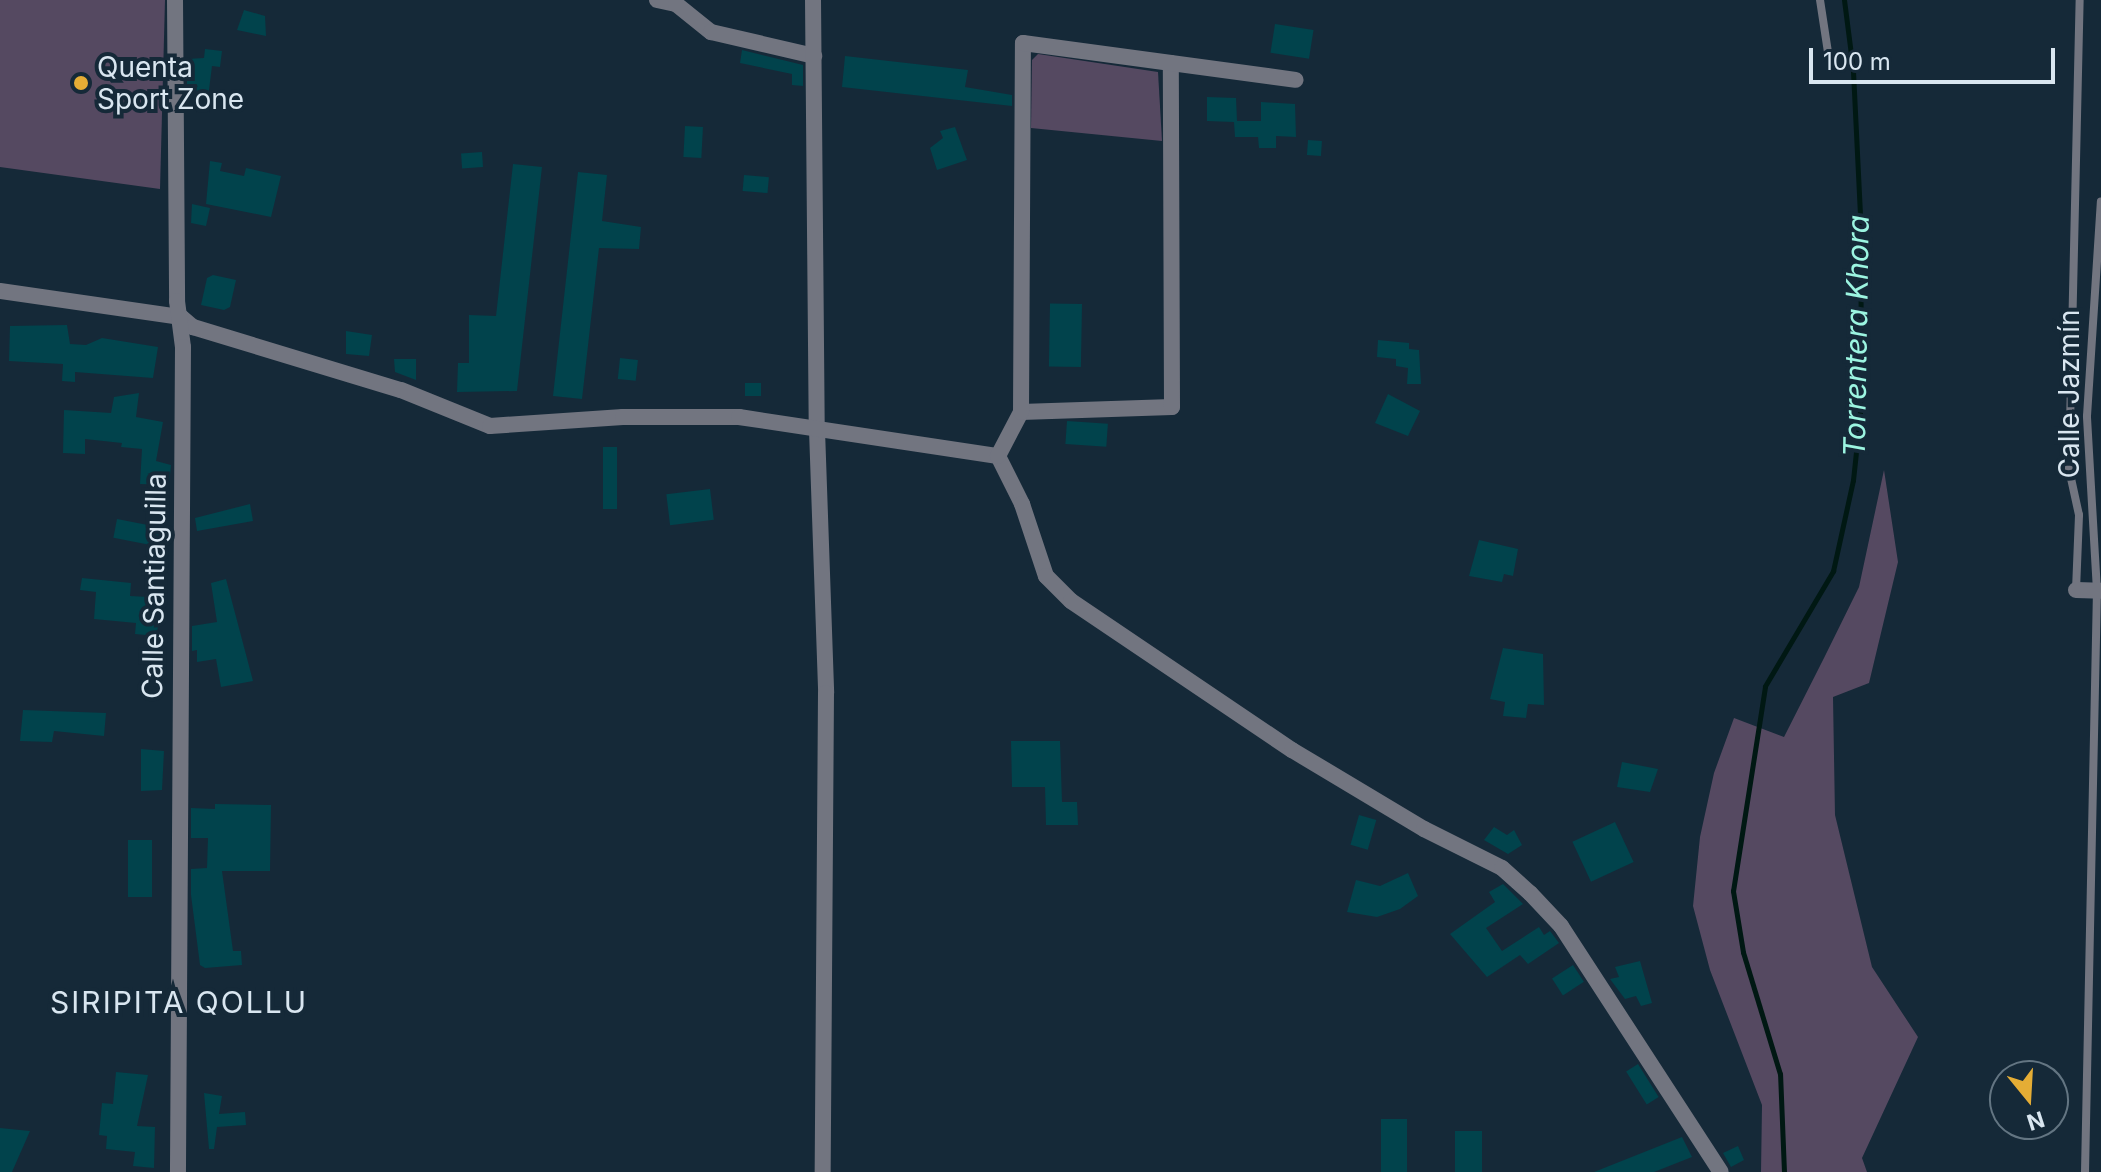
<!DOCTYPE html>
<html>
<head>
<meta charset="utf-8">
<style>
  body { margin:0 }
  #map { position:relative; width:2101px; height:1172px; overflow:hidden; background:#152938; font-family:Inter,sans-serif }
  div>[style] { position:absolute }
  .green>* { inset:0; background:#554961 }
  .stream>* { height:5px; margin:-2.5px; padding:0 2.5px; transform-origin:2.5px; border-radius:2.5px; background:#001813 }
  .building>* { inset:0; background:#01434c; transform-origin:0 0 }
  .service>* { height:8px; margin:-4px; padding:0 4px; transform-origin:4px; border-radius:4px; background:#727580 }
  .minor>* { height:16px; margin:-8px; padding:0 8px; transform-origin:8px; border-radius:8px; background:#727580 }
  .tertiary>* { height:16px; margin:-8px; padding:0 8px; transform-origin:8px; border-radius:8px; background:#727580 }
  .dots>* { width:22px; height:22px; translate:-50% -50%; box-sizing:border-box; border:4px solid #152938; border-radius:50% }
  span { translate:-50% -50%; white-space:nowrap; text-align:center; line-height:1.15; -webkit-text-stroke:8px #152938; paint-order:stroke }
  .poi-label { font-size:28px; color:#d9e6f0 }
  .left { translate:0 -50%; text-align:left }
  .street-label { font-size:28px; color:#d9e6f0 }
  .water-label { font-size:30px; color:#9cf5e1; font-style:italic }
  .neighbourhood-label { font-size:30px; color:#d9e6f0; letter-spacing:2px }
  .north { position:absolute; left:1989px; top:1060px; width:80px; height:80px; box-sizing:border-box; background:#152938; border:2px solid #637582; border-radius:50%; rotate:162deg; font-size:22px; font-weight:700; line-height:32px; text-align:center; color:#d9e6f0 }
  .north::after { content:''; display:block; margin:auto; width:28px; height:36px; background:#e5ad35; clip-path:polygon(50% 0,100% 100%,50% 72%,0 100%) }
  .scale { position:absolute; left:1809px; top:48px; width:246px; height:36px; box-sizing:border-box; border:4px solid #d9e6f0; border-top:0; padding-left:10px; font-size:24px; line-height:28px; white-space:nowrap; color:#d9e6f0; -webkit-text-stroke:6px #152938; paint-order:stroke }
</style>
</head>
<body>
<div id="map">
  <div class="green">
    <i style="clip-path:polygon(0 0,165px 0,160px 189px,0 167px)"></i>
    <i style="clip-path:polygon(1038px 54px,1158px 72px,1162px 141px,1031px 128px,1032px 60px)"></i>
    <i style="clip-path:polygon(1884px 470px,1898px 562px,1869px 683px,1833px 697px,1835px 815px,1872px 967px,1918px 1037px,1862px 1158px,1867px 1172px,1761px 1172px,1762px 1105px,1710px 970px,1693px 906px,1700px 837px,1714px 773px,1734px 718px,1784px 737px,1824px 658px,1859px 587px)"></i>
  </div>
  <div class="stream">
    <i style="left:1784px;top:1172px;width:98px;rotate:-92.3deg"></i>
    <i style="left:1780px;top:1074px;width:127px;rotate:-106.9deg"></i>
    <i style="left:1743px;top:952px;width:62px;rotate:-99.3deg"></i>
    <i style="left:1733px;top:891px;width:207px;rotate:-81.1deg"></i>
    <i style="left:1765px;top:686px;width:134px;rotate:-59.4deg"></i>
    <i style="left:1833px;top:571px;width:93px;rotate:-77.6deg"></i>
    <i style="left:1853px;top:480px;width:65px;rotate:-83.9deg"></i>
    <i style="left:1860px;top:415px;width:180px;rotate:-89.7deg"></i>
    <i style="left:1861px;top:235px;width:165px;rotate:-92.8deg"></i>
    <i style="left:1853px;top:70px;width:71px;rotate:-97.3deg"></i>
  </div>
  <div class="building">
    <i style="clip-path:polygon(244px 10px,265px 16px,266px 36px,237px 30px)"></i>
    <i style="left:1275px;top:24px;width:39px;height:29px;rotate:9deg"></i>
    <i style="clip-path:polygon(205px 49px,222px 51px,220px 67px,212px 66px,208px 98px,187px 95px,187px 59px,204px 58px)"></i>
    <i style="clip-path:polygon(742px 50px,803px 65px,803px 86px,792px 85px,792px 74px,740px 63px)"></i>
    <i style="clip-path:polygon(845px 56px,968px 70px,965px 87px,1012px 95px,1012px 106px,842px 87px)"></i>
    <i style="clip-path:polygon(1207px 97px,1236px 98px,1237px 121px,1261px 121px,1261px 102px,1295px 104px,1296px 137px,1276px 136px,1276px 148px,1259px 148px,1258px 137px,1235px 137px,1234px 122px,1207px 121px)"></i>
    <i style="left:685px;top:126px;width:18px;height:31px;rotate:3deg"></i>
    <i style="clip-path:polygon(955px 127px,967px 160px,937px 170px,930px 148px,943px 138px,940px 131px)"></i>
    <i style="left:1308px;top:140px;width:14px;height:15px;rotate:4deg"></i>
    <i style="left:482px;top:152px;width:15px;height:21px;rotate:86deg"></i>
    <i style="clip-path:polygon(210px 161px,222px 163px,220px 171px,244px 176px,246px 168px,281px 176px,271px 217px,206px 204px)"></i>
    <i style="clip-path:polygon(513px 164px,542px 167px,517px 391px,457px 392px,458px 363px,469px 363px,469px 315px,496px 316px)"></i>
    <i style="clip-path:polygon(578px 172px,607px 175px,602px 221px,641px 227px,639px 249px,599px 248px,582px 399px,553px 396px)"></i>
    <i style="left:744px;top:175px;width:25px;height:16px;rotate:5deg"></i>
    <i style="clip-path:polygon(192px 204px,210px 208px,206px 226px,191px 223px)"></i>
    <i style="clip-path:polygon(213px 275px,236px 280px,230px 307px,224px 310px,201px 305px,207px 278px)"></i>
    <i style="left:1082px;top:304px;width:63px;height:32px;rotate:91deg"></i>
    <i style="clip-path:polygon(67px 325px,70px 344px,86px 345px,102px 338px,158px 347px,153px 378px,75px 372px,75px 382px,62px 381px,63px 364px,9px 361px,10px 326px)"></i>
    <i style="clip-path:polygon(346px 331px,372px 335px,369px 356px,346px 354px)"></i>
    <i style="clip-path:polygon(1378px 340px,1409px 343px,1409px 349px,1419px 350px,1421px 384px,1407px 384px,1408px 368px,1396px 366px,1396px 359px,1377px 357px)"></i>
    <i style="left:620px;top:358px;width:18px;height:21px;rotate:6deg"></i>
    <i style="clip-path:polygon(394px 359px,416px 359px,416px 380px,395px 372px)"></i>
    <i style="left:745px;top:383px;width:16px;height:13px"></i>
    <i style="clip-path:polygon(139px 393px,136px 417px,163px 422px,156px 461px,171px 465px,169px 485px,140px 484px,142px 449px,121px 447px,122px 443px,85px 439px,85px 454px,63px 453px,64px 410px,111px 413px,114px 397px)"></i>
    <i style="clip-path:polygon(1388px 394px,1420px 411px,1408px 436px,1375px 423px)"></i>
    <i style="left:1067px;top:421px;width:41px;height:23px;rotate:4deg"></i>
    <i style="left:603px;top:447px;width:14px;height:62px"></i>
    <i style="left:710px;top:489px;width:31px;height:44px;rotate:83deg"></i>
    <i style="clip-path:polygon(250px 504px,253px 521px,197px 531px,195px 518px)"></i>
    <i style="left:117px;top:519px;width:51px;height:19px;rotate:11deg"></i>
    <i style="clip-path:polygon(1479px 540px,1518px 549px,1513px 576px,1504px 574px,1502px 582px,1469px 576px)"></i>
    <i style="clip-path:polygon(82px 578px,131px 583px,130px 596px,148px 597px,147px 610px,159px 612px,157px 636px,135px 634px,136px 623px,94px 619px,96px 592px,80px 590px)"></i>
    <i style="clip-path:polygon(226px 579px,253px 681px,221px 687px,216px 659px,197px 662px,197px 650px,192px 651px,192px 626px,217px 622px,211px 583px)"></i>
    <i style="clip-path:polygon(1503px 648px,1543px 654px,1544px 705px,1528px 704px,1526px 718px,1503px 716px,1505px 702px,1490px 699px)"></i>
    <i style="clip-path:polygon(23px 710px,106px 713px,104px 736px,54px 731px,52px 742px,20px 741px)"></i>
    <i style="clip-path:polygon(1011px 741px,1060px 741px,1062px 802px,1077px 802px,1078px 825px,1046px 825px,1045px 787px,1012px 787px)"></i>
    <i style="clip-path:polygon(141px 749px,164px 751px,162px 790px,141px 791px)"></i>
    <i style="clip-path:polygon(1622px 762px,1658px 769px,1650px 792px,1617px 787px)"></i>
    <i style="clip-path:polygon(215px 804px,271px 805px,270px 871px,222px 871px,233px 951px,241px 951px,242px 965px,205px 968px,200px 965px,191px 895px,191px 869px,207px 868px,208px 838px,191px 838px,191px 808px,215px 809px)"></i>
    <i style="left:1359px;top:815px;width:18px;height:31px;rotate:16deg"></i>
    <i style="left:1615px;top:822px;width:44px;height:47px;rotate:65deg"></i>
    <i style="clip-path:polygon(1494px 827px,1507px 835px,1514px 830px,1522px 845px,1508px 854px,1484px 840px)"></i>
    <i style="left:128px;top:840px;width:24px;height:57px"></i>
    <i style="clip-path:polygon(1408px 873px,1418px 896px,1400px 909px,1377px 917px,1347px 912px,1356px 880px,1380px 886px)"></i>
    <i style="clip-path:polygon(1503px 884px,1523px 904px,1486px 928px,1502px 951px,1539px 927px,1544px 935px,1550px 931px,1559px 943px,1528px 964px,1520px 955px,1487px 977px,1450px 934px,1495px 902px,1489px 892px)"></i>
    <i style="clip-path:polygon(1640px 961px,1652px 1003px,1641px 1006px,1636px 996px,1625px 999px,1610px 979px,1619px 977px,1615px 967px)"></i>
    <i style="left:1573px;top:965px;width:20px;height:25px;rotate:57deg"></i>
    <i style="left:1638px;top:1064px;width:39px;height:14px;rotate:58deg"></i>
    <i style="clip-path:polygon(116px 1072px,148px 1075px,137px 1126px,155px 1127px,154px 1168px,133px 1166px,135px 1152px,106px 1149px,107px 1136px,99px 1135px,102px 1103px,113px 1104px)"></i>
    <i style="clip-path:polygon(204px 1093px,222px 1096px,219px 1114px,245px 1112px,246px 1125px,217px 1127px,214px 1149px,209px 1149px)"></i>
    <i style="left:1381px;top:1119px;width:26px;height:53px"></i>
    <i style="clip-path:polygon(0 1128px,30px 1131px,12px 1172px,0 1172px)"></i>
    <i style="left:1455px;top:1131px;width:27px;height:41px"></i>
    <i style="clip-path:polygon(1682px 1137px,1692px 1157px,1654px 1172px,1594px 1172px)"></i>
    <i style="clip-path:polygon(1738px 1146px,1744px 1160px,1731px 1167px,1723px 1153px)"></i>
  </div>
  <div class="service">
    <i style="left:1820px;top:0;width:53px;rotate:81.3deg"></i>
    <i style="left:2076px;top:590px;width:75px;rotate:-87.7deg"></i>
    <i style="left:2079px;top:515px;width:47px;rotate:-102.3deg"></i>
    <i style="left:2069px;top:469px;width:469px;rotate:-88.7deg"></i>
    <i style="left:2085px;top:1172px;width:581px;rotate:-88.82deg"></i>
    <i style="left:2097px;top:591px;width:175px;rotate:-93.3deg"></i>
    <i style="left:2087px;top:416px;width:215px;rotate:-86.3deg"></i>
  </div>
  <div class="minor">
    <i style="left:657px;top:0;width:19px;rotate:12deg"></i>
    <i style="left:676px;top:4px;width:45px;rotate:38.7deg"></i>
    <i style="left:711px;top:32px;width:106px;rotate:13.1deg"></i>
    <i style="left:813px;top:0;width:430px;rotate:89.5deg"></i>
    <i style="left:817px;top:430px;width:263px;rotate:88deg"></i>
    <i style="left:826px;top:693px;width:479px;rotate:90.4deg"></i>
    <i style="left:0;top:291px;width:183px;rotate:8.2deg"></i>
    <i style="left:181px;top:317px;width:16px;rotate:40deg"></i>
    <i style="left:193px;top:327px;width:217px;rotate:16.9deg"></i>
    <i style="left:401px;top:390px;width:96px;rotate:22deg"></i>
    <i style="left:490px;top:426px;width:133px;rotate:-3.9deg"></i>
    <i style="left:623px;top:417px;width:116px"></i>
    <i style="left:739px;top:417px;width:262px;rotate:8.6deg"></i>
    <i style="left:998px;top:456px;width:54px;rotate:63.4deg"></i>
    <i style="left:1022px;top:504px;width:76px;rotate:71.6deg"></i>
    <i style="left:1046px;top:576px;width:35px;rotate:45deg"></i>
    <i style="left:1071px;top:601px;width:267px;rotate:34deg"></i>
    <i style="left:1292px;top:750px;width:154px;rotate:30.9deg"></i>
    <i style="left:1424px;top:829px;width:87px;rotate:26.6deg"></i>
    <i style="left:1502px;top:868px;width:38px;rotate:42deg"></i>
    <i style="left:1530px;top:893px;width:45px;rotate:46.8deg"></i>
    <i style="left:1561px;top:926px;width:293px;rotate:57deg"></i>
    <i style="left:1021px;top:412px;width:151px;rotate:-1.9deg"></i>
    <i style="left:1172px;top:407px;width:344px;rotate:-90.2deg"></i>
    <i style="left:998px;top:456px;width:50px;rotate:-62.4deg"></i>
    <i style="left:1021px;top:412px;width:369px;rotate:-89.7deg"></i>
    <i style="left:1023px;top:43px;width:275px;rotate:7.7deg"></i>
    <i style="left:2076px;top:590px;width:25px;rotate:2deg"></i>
  </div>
  <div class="tertiary">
    <i style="left:175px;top:0;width:301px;rotate:89.6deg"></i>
    <i style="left:177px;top:301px;width:46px;rotate:82.6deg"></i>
    <i style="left:183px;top:347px;width:825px;rotate:90.35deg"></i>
  </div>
  <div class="dots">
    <i style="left:81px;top:83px;background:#e5ad35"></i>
  </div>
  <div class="poi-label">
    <span class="left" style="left:97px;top:83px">Quenta<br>Sport Zone</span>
  </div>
  <div class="street-label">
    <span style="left:2069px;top:394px;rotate:-90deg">Calle Jazmín</span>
    <span style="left:154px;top:586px;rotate:-89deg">Calle Santiaguilla</span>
  </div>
  <div class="water-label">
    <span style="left:1856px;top:336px;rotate:-89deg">Torrentera Khora</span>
  </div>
  <div class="neighbourhood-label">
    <span style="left:179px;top:1002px">SIRIPITA QOLLU</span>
  </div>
  <div class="north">N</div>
  <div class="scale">100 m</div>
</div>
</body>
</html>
